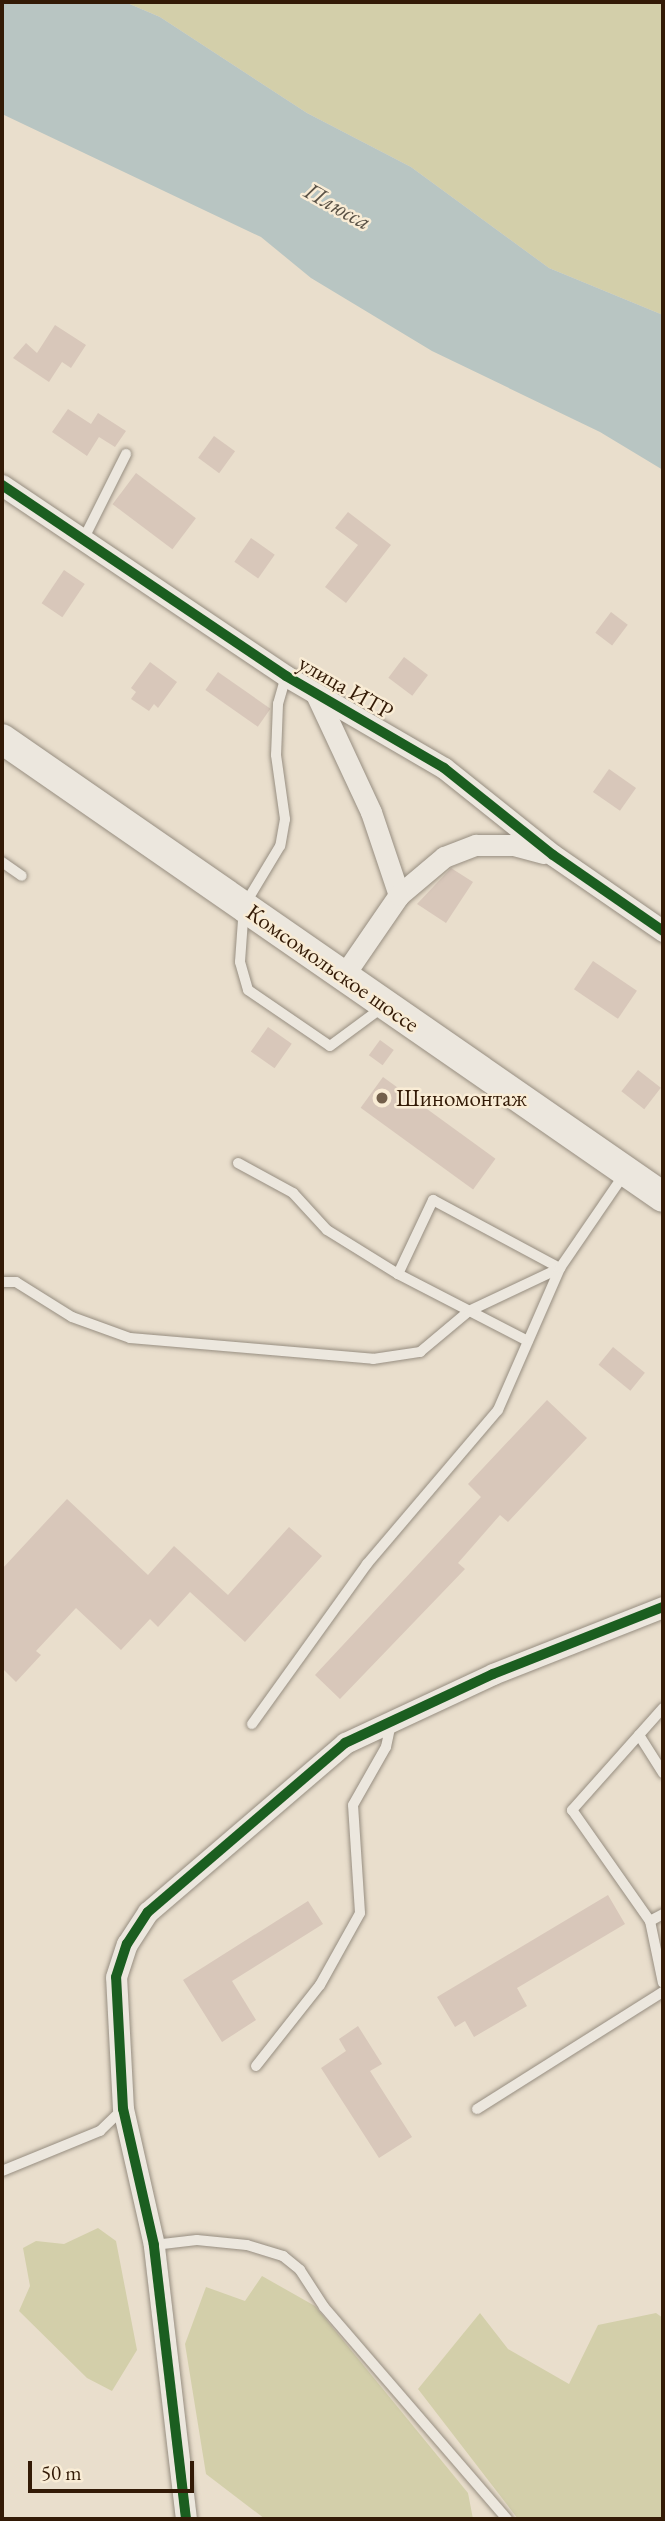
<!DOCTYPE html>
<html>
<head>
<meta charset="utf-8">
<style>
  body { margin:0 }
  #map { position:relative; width:665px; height:2521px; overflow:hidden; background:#e9decc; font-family:"EB Garamond",serif }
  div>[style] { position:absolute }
  .green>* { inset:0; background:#d3cfaa }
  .water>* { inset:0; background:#b8c5c2 }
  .building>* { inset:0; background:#d8c7ba; transform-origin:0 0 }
  .roads { filter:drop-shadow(0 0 2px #978e81) drop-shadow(0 0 2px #978e81) }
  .lane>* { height:10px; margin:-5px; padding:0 5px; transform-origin:5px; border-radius:5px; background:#ece7de }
  .street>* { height:21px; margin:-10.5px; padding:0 10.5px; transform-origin:10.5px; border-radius:10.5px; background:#ece7de }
  .secondary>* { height:30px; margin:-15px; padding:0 15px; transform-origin:15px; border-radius:15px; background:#ece7de }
  .cycleway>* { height:10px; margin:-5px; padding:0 5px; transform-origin:5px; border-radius:5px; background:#1b5e20 }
  .dots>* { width:19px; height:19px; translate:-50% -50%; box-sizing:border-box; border:4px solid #f9ecd5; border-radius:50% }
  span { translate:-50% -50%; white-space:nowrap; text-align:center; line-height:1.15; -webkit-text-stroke:5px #f9ecd5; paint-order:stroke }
  .street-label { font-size:23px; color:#331a06 }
  .poi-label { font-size:23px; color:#331a06 }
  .left { translate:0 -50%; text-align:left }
  .water-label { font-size:24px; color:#5a5246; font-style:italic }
  .frame { position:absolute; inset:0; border:4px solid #331a06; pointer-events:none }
  .scale { position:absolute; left:28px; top:2461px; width:166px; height:32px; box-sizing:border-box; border:4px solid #331a06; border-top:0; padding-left:9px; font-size:21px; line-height:24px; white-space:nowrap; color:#331a06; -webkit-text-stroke:5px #f9ecd5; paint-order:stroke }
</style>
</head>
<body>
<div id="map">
  <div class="green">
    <i style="clip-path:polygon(125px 2px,663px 2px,663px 315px,549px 268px,411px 167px,307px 113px,160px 17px)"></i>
    <i style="clip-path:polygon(98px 2228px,116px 2241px,137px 2350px,112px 2391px,87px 2378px,19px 2311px,30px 2286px,23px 2248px,36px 2241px,64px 2244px)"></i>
    <i style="clip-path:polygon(262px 2276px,315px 2306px,468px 2493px,473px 2519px,265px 2519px,206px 2474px,185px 2344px,206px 2287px,245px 2301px)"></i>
    <i style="clip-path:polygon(480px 2313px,508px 2349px,569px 2384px,598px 2325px,656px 2313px,663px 2318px,663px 2519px,518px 2519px,418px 2389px)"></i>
  </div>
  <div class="water">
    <i style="clip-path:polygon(2px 2px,125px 2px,160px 17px,307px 113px,411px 167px,549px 268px,663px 315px,663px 470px,600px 432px,432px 351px,311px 278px,261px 237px,2px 114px)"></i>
  </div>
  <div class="building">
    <i style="clip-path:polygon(55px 325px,86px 345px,71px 368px,62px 362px,49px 382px,13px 358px,26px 343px,37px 353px)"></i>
    <i style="clip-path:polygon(68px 409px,91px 424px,98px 413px,126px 431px,115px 447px,99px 437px,87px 456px,52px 432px)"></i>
    <i style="left:214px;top:436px;width:26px;height:27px;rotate:36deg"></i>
    <i style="left:136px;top:473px;width:75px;height:39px;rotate:37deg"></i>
    <i style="clip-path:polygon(348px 512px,391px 545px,346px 603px,325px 587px,358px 545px,335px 528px)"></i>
    <i style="left:251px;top:538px;width:29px;height:29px;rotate:35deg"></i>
    <i style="left:64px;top:570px;width:25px;height:40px;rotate:34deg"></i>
    <i style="left:611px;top:612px;width:21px;height:26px;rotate:37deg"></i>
    <i style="left:404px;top:657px;width:30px;height:26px;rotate:37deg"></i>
    <i style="clip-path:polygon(150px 662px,177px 682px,158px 708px,154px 704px,149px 711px,131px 699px,136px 692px,131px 688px)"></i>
    <i style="left:218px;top:672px;width:64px;height:22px;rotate:35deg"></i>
    <i style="left:609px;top:769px;width:33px;height:28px;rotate:35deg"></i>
    <i style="clip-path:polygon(451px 868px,473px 882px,446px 923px,417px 904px)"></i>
    <i style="left:593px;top:961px;width:53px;height:34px;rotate:34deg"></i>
    <i style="left:268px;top:1027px;width:29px;height:30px;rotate:35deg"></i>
    <i style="left:380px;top:1040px;width:17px;height:19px;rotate:36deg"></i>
    <i style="left:638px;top:1070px;width:29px;height:27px;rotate:38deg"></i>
    <i style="left:383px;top:1077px;width:139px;height:38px;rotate:36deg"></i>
    <i style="left:613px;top:1347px;width:41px;height:23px;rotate:39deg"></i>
    <i style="clip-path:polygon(547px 1400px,587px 1438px,508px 1522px,500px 1515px,458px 1563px,465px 1569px,340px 1699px,315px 1675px,481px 1497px,468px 1484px)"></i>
    <i style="clip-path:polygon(67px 1499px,148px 1575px,174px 1546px,228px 1595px,289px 1527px,322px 1556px,245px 1642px,190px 1592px,158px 1627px,150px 1619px,121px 1650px,76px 1608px,36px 1651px,41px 1655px,16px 1682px,2px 1668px,2px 1569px)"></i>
    <i style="clip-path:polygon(608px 1895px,625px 1924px,517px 1988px,527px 2006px,474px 2037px,465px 2021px,455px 2027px,437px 1997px)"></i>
    <i style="clip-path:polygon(308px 1901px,323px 1924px,232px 1981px,256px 2020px,222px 2042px,183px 1980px)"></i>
    <i style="clip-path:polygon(358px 2026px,382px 2064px,370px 2071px,412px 2137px,379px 2158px,321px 2068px,346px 2051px,339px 2039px)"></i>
  </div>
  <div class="roads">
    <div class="lane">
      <i style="left:84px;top:538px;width:94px;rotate:-63.4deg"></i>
      <i style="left:286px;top:676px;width:29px;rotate:106deg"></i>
      <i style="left:278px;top:704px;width:51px;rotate:92.2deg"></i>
      <i style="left:276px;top:755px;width:65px;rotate:82deg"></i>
      <i style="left:285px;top:819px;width:27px;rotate:100deg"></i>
      <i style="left:280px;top:846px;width:70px;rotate:121deg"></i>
      <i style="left:244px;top:906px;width:56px;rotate:94.1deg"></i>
      <i style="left:240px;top:962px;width:29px;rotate:74deg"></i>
      <i style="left:248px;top:990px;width:99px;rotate:34.3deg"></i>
      <i style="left:330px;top:1046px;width:67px;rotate:-36.5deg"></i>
      <i style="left:2px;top:862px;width:24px;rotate:35deg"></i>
      <i style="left:238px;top:1163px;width:63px;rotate:28.6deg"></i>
      <i style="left:293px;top:1193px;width:50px;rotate:47.4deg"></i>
      <i style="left:327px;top:1230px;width:84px;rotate:31.8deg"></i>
      <i style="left:398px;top:1274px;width:146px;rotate:27.3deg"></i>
      <i style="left:398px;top:1274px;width:82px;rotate:-64.7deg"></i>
      <i style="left:433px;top:1200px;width:144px;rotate:28.2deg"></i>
      <i style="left:2px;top:1282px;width:14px"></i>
      <i style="left:16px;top:1282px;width:66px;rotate:32deg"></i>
      <i style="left:72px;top:1317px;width:62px;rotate:19.9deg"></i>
      <i style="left:130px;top:1338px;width:244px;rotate:4.9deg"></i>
      <i style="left:373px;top:1359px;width:48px;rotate:-8.5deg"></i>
      <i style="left:420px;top:1352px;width:64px;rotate:-39.9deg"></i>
      <i style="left:469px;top:1311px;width:101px;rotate:-25.3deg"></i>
      <i style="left:663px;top:1708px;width:137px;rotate:131.7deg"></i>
      <i style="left:572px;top:1810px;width:136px;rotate:54.9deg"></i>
      <i style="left:650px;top:1921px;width:63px;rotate:78.2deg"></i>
      <i style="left:252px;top:1724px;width:197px;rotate:-54.3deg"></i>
      <i style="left:367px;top:1564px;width:202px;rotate:-49.6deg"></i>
      <i style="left:498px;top:1410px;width:155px;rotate:-66.4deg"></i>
      <i style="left:560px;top:1268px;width:115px;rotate:-55.6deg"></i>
      <i style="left:639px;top:1735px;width:45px;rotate:57.7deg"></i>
      <i style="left:650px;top:1921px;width:15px;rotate:-28deg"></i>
      <i style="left:256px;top:2066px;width:103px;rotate:-51.7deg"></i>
      <i style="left:320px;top:1985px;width:82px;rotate:-60.9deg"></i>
      <i style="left:360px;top:1913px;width:108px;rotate:-93.7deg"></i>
      <i style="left:353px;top:1805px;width:67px;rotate:-60.4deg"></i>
      <i style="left:386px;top:1747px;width:24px;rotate:-78deg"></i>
      <i style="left:477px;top:2109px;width:220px;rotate:-32.2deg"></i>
      <i style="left:2px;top:2171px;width:106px;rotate:-22.2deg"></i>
      <i style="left:100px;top:2131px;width:32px;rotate:-44deg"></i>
      <i style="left:154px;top:2245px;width:43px;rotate:-6.6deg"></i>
      <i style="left:197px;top:2240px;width:50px;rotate:5.7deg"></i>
      <i style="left:247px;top:2245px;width:38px;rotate:17deg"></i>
      <i style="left:283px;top:2256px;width:22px;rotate:39deg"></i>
      <i style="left:300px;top:2270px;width:44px;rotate:57deg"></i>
      <i style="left:324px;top:2307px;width:280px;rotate:49.2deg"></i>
    </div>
    <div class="street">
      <i style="left:2px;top:485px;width:342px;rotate:33.9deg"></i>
      <i style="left:286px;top:676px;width:183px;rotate:30.2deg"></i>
      <i style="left:444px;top:768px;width:139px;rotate:38.6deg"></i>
      <i style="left:553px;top:855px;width:134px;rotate:34.6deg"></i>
      <i style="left:316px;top:694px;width:130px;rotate:65deg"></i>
      <i style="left:371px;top:812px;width:88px;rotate:71.4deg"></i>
      <i style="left:344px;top:975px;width:97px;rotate:-55.5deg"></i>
      <i style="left:399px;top:895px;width:59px;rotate:-40.2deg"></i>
      <i style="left:444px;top:857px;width:34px;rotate:-21deg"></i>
      <i style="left:476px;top:845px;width:38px"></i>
      <i style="left:514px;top:845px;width:31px;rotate:15deg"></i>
      <i style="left:186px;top:2519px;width:276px;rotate:-96.7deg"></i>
      <i style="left:154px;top:2245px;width:139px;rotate:-102.8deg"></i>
      <i style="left:123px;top:2109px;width:132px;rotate:-93deg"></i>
      <i style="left:116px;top:1977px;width:35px;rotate:-72deg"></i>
      <i style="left:127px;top:1944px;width:38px;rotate:-57deg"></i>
      <i style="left:148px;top:1912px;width:260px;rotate:-40.6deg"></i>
      <i style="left:345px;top:1743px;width:163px;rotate:-25deg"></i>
      <i style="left:493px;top:1674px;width:183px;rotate:-21.5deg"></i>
    </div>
    <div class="secondary">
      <i style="left:2px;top:739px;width:804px;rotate:34.72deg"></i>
    </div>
  </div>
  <div class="cycleway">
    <i style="left:2px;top:485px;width:342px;rotate:33.9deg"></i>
    <i style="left:286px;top:676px;width:183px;rotate:30.2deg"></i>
    <i style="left:444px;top:768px;width:139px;rotate:38.6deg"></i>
    <i style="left:553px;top:855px;width:134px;rotate:34.6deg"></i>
    <i style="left:186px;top:2519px;width:276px;rotate:-96.7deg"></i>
    <i style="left:154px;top:2245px;width:139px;rotate:-102.8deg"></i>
    <i style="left:123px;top:2109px;width:132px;rotate:-93deg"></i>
    <i style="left:116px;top:1977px;width:35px;rotate:-72deg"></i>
    <i style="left:127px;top:1944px;width:38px;rotate:-57deg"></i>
    <i style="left:148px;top:1912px;width:260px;rotate:-40.6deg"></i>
    <i style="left:345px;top:1743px;width:163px;rotate:-25deg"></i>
    <i style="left:493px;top:1674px;width:183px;rotate:-21.5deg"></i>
  </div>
  <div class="dots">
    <i style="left:382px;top:1098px;background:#735f4b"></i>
  </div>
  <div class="street-label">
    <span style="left:346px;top:687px;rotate:30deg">улица ИТР</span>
    <span style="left:333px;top:968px;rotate:35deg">Комсомольское шоссе</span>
  </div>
  <div class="poi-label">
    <span class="left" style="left:396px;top:1098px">Шиномонтаж</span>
  </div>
  <div class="water-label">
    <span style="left:338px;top:206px;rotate:29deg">Плюсса</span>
  </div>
  <div class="frame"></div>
  <div class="scale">50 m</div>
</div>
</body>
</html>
